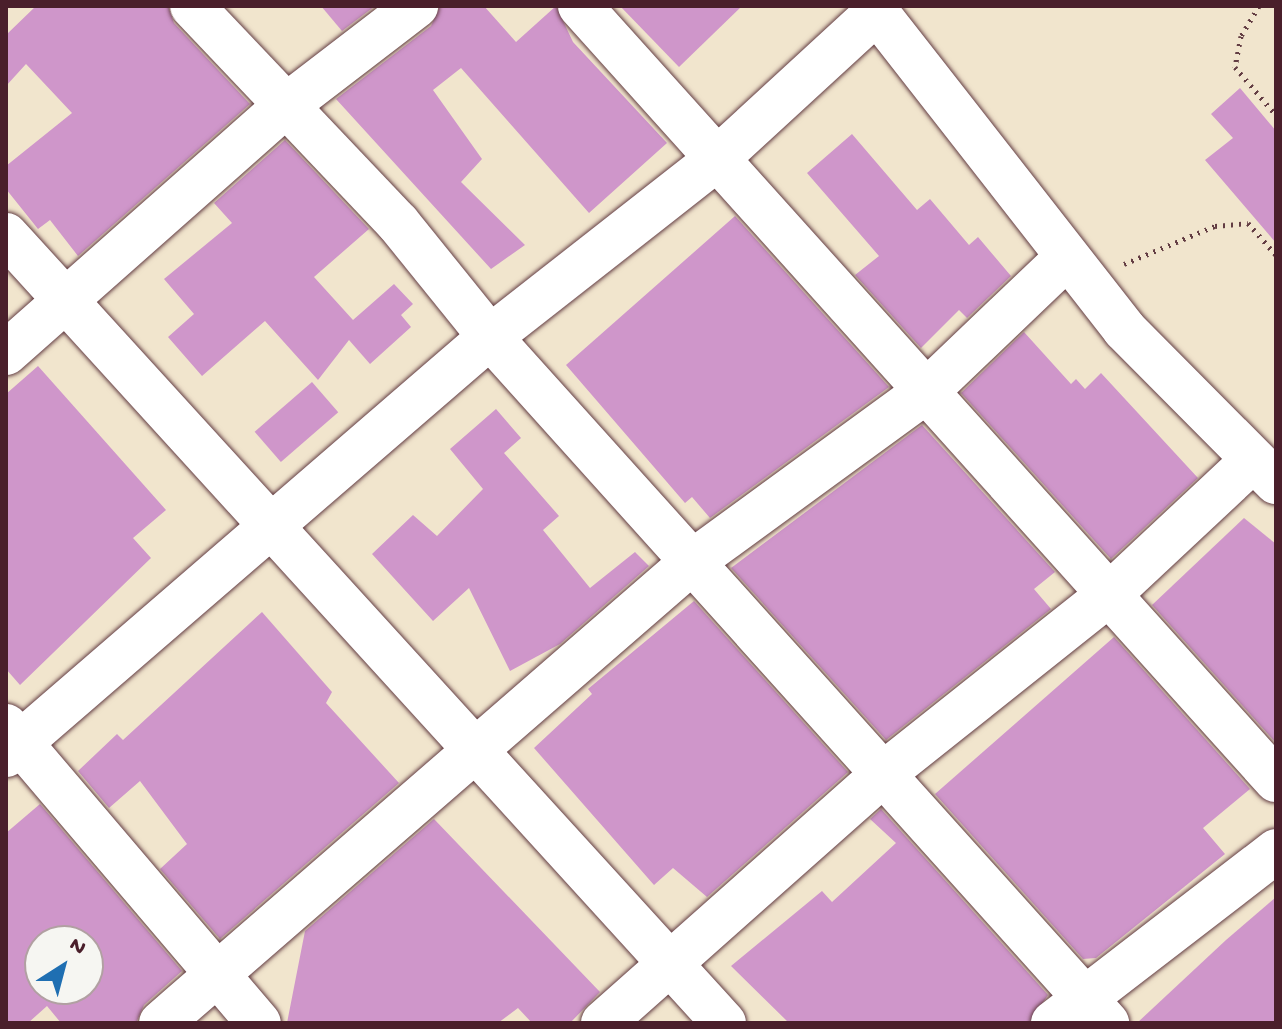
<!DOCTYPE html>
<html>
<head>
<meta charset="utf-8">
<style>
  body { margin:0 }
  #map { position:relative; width:1282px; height:1029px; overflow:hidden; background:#f1e5cd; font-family:"Gochi Hand",sans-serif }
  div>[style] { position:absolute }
  .building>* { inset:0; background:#cf96ca; transform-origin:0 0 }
  .path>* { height:5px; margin-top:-2.5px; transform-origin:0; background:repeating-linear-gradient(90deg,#633d43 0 2px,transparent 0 8px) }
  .roads { filter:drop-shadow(0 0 2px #633d43) drop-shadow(0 0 2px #633d43) }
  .minor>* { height:44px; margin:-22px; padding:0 22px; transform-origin:22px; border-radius:22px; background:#fff }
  span { translate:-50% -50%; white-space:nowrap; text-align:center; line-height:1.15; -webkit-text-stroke:7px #f6f6f2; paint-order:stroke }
  .frame { position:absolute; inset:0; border:8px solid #4a1f2b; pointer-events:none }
  .north { position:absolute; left:24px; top:925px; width:80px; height:80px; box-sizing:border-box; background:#f6f6f2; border:2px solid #b1a0a2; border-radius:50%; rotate:36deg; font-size:22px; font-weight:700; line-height:32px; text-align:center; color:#4a1f2b }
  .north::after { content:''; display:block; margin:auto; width:28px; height:36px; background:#1f6fb2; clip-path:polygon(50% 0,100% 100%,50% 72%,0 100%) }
</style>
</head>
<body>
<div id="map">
  <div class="building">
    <i style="clip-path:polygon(36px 6px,168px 6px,174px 23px,250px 104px,78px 256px,50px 220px,38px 229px,6px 189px,6px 166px,72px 113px,26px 64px,6px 86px,6px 35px)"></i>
    <i style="clip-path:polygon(321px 6px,375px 6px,342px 31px)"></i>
    <i style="clip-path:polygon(440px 6px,484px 6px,516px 42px,556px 6px,573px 42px,667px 143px,589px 213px,461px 68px,433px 90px,482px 159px,461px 182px,525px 245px,491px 269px,336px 99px,431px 26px)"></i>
    <i style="clip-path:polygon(620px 6px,742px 6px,679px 67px)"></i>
    <i style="clip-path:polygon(1240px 88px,1276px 131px,1276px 243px,1205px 160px,1233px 138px,1211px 114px)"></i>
    <i style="clip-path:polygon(852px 134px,917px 210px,930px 199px,969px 245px,978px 237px,1011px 276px,967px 318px,959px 310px,921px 348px,855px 275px,879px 256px,807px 173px)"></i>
    <i style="clip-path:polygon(285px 140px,369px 229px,314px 277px,353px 320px,394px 284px,413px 304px,401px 315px,411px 327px,370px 364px,349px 340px,318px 380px,265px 321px,202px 376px,168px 337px,194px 314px,164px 279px,232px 223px,214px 203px)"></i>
    <i style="clip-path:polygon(735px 216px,889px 387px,710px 518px,692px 497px,685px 503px,566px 365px)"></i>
    <i style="clip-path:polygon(1024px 332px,1071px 384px,1076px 379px,1085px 389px,1101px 373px,1198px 478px,1111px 559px,961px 393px)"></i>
    <i style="clip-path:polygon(38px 366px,166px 510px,133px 538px,151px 558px,20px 685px,6px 669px,6px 394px)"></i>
    <i style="left:312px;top:382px;width:40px;height:76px;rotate:49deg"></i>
    <i style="clip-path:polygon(496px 409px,521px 438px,504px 453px,559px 516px,543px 530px,590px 588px,635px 552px,649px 566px,560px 644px,510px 671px,469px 588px,433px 621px,372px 554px,413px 515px,437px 536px,483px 489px,450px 449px)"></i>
    <i style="clip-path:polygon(922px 425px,1055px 572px,1034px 589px,1051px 609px,886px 740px,731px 568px)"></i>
    <i style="clip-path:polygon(1244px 518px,1276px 544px,1276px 743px,1152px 605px)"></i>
    <i style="clip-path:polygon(694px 601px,848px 772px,707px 897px,673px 868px,654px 885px,534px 748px,592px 694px,588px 689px)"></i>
    <i style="clip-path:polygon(262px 612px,332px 692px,326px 703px,399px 783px,220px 939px,160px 869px,187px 844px,140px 781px,109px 808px,78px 771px,117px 734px,123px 740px)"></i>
    <i style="clip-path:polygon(1114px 637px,1250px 789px,1203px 828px,1225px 854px,1096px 958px,1083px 959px,935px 794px)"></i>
    <i style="clip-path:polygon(evenodd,40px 804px,182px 971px,144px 1005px,136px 1023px,61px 1023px,47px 1006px,28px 1023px,6px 1023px,6px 833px,40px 804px,40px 941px,88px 941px,88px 989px,40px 989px,40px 941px)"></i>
    <i style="clip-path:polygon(881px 809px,1048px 995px,1029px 1023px,789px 1023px,731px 966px,822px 891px,832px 902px,896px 843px,870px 819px)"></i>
    <i style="clip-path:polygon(434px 819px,600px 992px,570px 1023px,532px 1023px,518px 1008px,498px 1023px,287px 1023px,305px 931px)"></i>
    <i style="clip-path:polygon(1276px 897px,1276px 1023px,1137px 1023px,1226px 940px)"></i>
  </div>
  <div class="path">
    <i style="left:1259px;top:6px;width:35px;rotate:121deg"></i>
    <i style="left:1241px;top:36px;width:32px;rotate:101deg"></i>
    <i style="left:1235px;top:67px;width:63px;rotate:49.5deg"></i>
    <i style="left:1124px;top:264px;width:99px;rotate:-22.7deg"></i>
    <i style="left:1215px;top:226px;width:33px;rotate:-5deg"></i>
    <i style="left:1248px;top:223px;width:43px;rotate:48.8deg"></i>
  </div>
  <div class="roads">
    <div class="minor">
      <i style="left:192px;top:6px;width:299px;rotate:46.5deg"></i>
      <i style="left:398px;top:223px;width:146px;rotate:51.1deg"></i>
      <i style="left:490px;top:337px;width:923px;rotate:48.03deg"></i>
      <i style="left:580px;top:6px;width:1041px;rotate:48.04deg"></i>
      <i style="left:872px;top:6px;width:410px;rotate:52deg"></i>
      <i style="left:1124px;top:329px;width:216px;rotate:45.2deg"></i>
      <i style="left:6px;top:235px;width:1066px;rotate:47.66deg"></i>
      <i style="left:6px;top:353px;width:370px;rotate:-41.5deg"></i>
      <i style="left:283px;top:108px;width:168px;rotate:-37.5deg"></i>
      <i style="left:6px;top:726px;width:390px;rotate:49.6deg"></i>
      <i style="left:6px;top:755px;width:640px;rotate:-40.82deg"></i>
      <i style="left:490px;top:337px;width:290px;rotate:-38.1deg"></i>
      <i style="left:718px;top:158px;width:216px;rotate:-42.6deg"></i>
      <i style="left:161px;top:1023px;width:703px;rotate:-40.96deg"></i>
      <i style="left:692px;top:562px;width:293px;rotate:-36.1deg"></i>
      <i style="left:929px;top:389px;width:191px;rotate:-43.7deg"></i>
      <i style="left:603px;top:1023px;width:375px;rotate:-41.6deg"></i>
      <i style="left:883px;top:774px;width:293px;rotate:-38.5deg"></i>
      <i style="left:1112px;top:592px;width:190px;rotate:-43.1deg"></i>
      <i style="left:1053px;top:1023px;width:282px;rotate:-37.6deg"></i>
    </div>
  </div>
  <div class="frame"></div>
  <div class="north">N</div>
</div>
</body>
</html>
